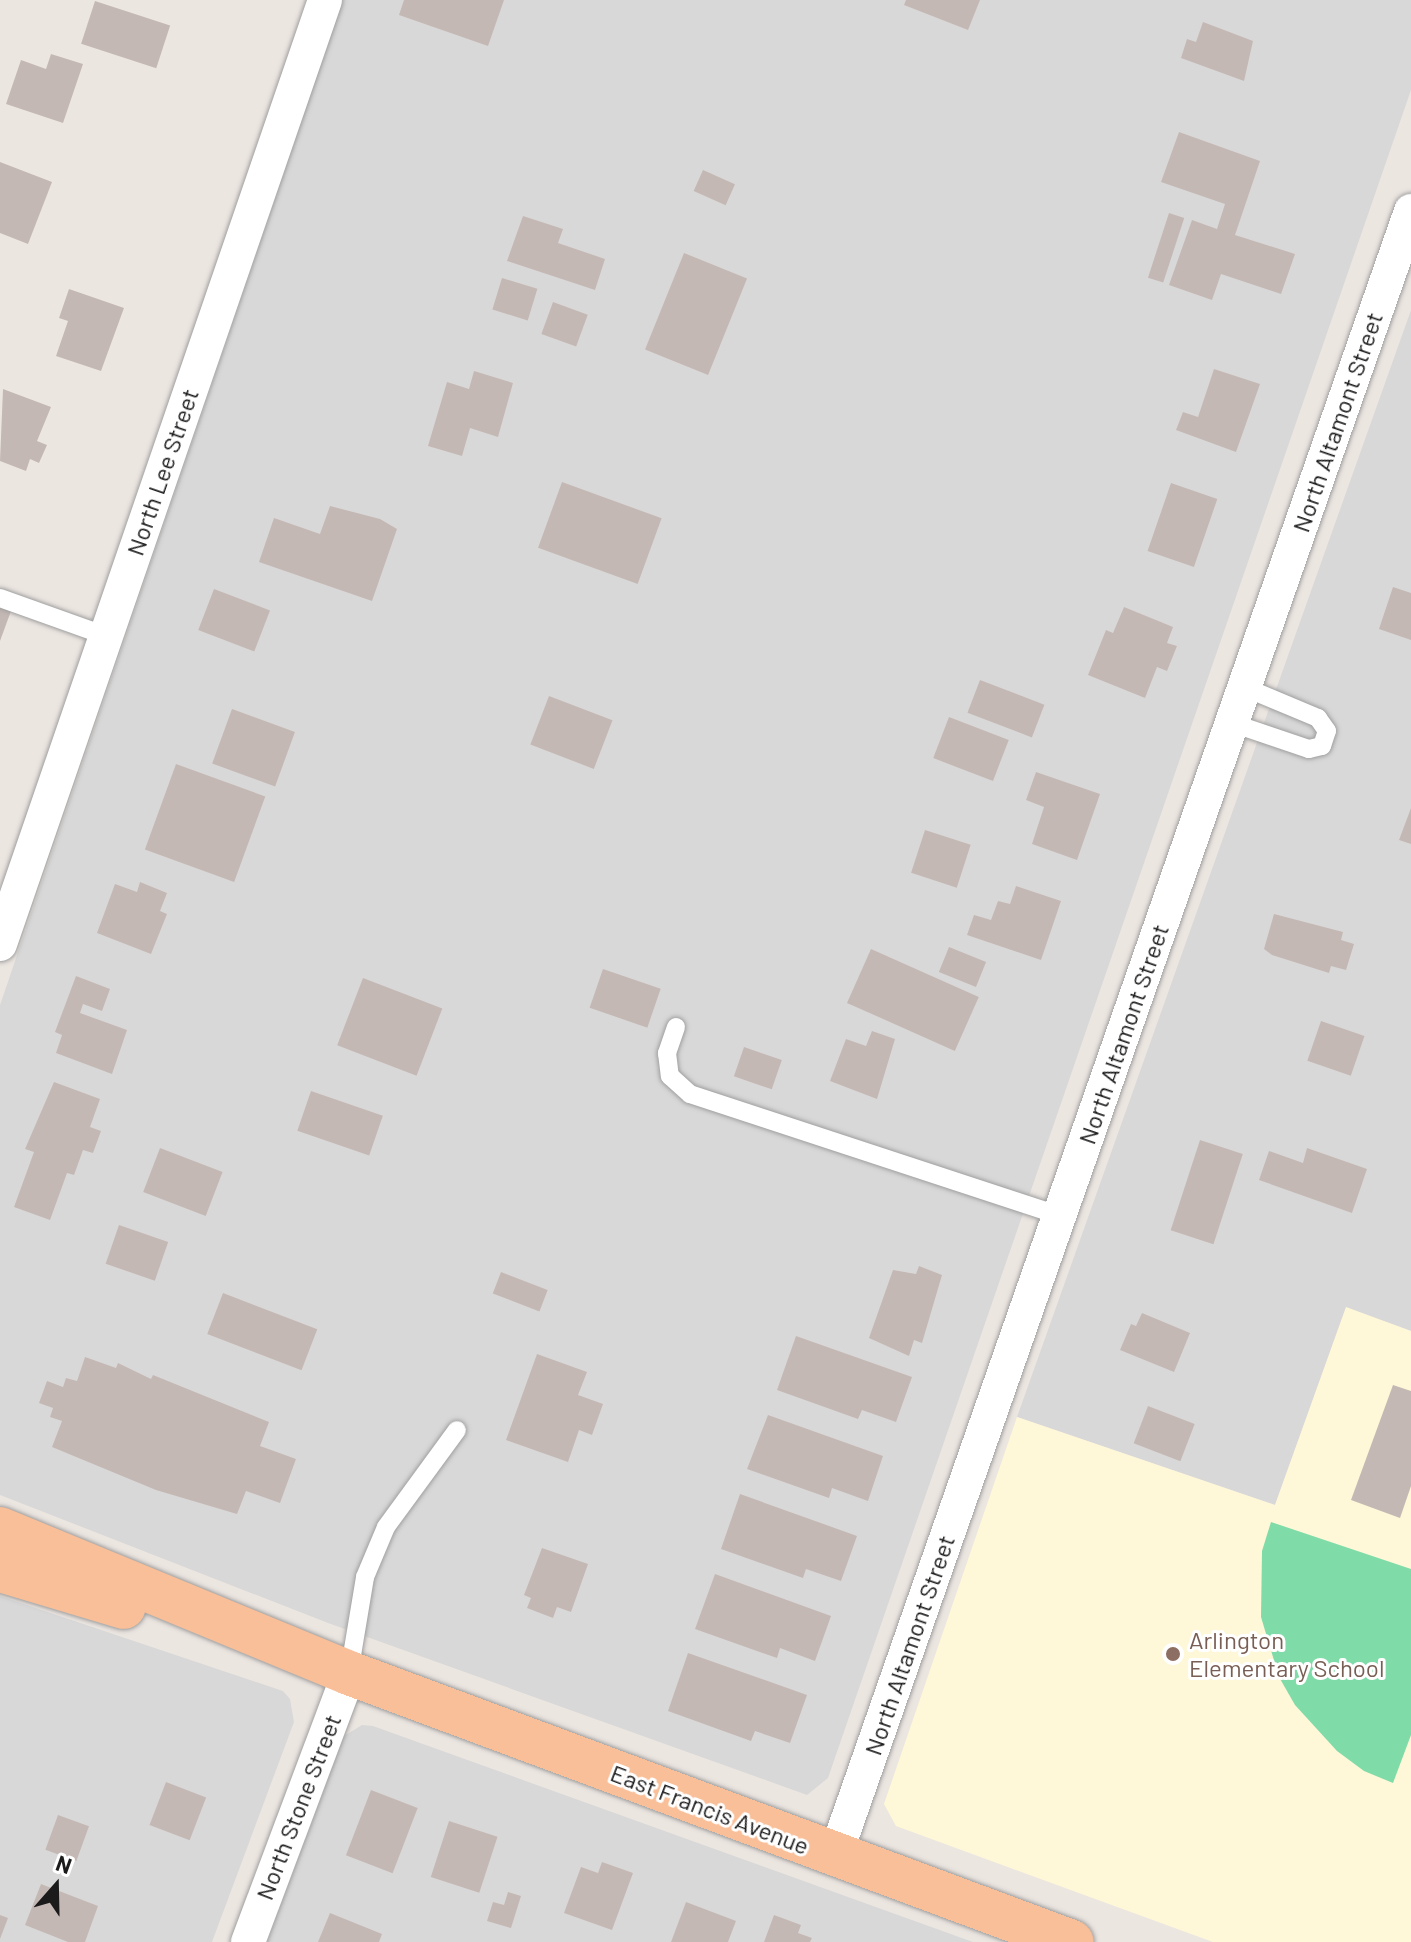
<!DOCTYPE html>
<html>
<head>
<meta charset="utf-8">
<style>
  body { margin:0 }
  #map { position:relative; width:1411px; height:1942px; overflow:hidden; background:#ece6e1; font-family:Barlow,sans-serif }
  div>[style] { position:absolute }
  .residential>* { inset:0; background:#d9d8d8 }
  .education>* { inset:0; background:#fef8d8 }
  .pitch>* { inset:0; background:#7fdba8 }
  .building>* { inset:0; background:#c4b8b4; transform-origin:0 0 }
  .roads { filter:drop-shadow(0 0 2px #9f9f9f) drop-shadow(0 0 2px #9f9f9f) }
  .lane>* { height:18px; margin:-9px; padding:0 9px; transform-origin:9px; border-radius:9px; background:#fff }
  .street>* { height:34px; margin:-17px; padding:0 17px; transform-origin:17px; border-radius:17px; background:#fff }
  .primary>* { height:44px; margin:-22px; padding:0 22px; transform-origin:22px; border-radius:22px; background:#f9bf99 }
  .dots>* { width:22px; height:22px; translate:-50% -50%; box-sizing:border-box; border:4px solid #fff; border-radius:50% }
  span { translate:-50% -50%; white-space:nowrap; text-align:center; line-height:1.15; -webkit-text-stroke:6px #fff; paint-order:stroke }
  .street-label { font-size:24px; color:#1b1b1b }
  .education-label { font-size:24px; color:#785e54 }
  .left { translate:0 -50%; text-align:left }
  .north { position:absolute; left:16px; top:1846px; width:80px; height:80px; -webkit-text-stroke:6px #fff; paint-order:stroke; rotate:20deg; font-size:22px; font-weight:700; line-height:32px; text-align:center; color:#1b1b1b }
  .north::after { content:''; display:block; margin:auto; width:28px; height:36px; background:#1b1b1b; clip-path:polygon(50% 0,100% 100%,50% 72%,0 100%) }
</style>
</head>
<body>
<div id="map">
  <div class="residential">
    <i style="clip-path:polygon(343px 0,1411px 0,1411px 90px,828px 1778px,807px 1795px,328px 1623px,0 1495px,0 1005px)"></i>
    <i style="clip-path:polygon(1411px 310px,1411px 1331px,1346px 1308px,1275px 1505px,1017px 1417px)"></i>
    <i style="clip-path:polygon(0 1596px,283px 1691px,290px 1699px,294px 1722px,212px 1942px,0 1942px)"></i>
    <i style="clip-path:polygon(362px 1725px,373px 1726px,973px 1942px,267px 1942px,344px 1736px)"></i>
  </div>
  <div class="education">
    <i style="clip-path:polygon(1346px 1307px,1411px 1331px,1411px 1942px,1213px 1942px,896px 1826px,884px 1804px,1017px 1417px,1275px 1505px)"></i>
  </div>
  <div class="pitch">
    <i style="clip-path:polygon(1271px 1522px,1411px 1569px,1411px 1735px,1393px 1783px,1364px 1771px,1337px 1751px,1295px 1705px,1279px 1677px,1261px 1617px,1262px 1551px)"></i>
  </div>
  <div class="building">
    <i style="clip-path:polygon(404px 0,504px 0,488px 46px,399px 15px)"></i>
    <i style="clip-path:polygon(906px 0,980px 0,968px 30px,904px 5px)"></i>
    <i style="left:95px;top:1px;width:79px;height:45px;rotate:18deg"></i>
    <i style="clip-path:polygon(1203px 22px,1253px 41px,1244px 81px,1181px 58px,1187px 39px,1196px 42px)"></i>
    <i style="clip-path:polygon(51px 54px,83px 64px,63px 123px,6px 104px,21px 60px,46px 69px)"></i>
    <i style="clip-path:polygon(1179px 132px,1260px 161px,1235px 235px,1295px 254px,1281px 294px,1221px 274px,1212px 300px,1169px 285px,1192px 220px,1217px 229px,1225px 204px,1161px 182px)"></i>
    <i style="clip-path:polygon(0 162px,52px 182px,28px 244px,0 233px)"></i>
    <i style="left:703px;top:170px;width:35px;height:23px;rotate:24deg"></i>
    <i style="left:1169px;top:213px;width:16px;height:68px;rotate:18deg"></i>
    <i style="clip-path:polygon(523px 216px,563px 229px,558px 243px,605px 259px,595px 290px,507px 261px)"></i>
    <i style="left:684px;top:253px;width:68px;height:104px;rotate:22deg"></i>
    <i style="left:502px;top:278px;width:37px;height:33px;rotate:17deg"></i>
    <i style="clip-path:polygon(69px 289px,124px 308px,101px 371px,56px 356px,68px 321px,59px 318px)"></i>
    <i style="left:553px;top:302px;width:37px;height:34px;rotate:20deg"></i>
    <i style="clip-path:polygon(1214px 369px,1260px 384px,1236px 452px,1176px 430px,1183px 412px,1198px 417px)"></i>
    <i style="clip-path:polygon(474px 371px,513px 383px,498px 437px,470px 428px,462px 456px,428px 446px,447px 382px,469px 389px)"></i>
    <i style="clip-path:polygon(3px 389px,51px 407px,37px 441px,47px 445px,39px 463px,30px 459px,26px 471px,0 461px)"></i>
    <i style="left:562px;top:482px;width:106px;height:70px;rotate:20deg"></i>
    <i style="left:1171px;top:483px;width:49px;height:72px;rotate:19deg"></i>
    <i style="clip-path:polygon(330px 506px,380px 519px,397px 529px,372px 601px,259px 562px,274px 518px,320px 534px)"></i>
    <i style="clip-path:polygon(1393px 587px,1411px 593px,1411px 640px,1379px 629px)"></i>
    <i style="left:214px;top:589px;width:60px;height:44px;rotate:21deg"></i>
    <i style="clip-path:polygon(0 607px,11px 611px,0 641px)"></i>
    <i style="clip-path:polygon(1124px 607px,1173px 627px,1167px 643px,1177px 646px,1167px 671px,1157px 667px,1145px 698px,1088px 675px,1106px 630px,1113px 633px)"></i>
    <i style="left:980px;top:680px;width:69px;height:35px;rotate:21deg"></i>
    <i style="left:549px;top:696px;width:68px;height:52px;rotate:21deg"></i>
    <i style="left:232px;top:709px;width:67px;height:58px;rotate:20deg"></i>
    <i style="left:949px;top:717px;width:64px;height:44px;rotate:21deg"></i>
    <i style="left:176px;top:764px;width:95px;height:91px;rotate:20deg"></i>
    <i style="clip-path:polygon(1036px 772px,1100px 794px,1077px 860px,1032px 844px,1044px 807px,1026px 800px)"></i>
    <i style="clip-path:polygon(1411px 808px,1411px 844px,1399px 840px)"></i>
    <i style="left:925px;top:830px;width:48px;height:45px;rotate:18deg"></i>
    <i style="clip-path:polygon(140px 882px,167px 893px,160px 911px,167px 914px,151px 954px,97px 933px,115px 884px,137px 892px)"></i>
    <i style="clip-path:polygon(1016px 886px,1061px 901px,1041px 960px,967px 935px,974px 915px,991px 920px,998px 901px,1010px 904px)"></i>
    <i style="clip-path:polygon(1274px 914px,1343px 932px,1341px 940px,1354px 944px,1346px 970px,1331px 966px,1329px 973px,1272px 955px,1264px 949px)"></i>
    <i style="left:949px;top:947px;width:40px;height:27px;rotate:22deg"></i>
    <i style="left:871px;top:949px;width:118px;height:59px;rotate:24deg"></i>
    <i style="left:603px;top:969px;width:61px;height:41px;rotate:19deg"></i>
    <i style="clip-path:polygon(76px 976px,110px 989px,102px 1011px,83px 1004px,80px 1013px,127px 1030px,112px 1074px,56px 1053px,62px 1035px,55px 1032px)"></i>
    <i style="left:363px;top:978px;width:85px;height:72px;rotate:21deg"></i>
    <i style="left:1321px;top:1021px;width:46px;height:42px;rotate:19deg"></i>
    <i style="clip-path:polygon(872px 1031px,895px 1039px,877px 1099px,830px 1081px,846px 1039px,866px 1046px)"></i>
    <i style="left:744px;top:1047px;width:40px;height:31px;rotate:19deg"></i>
    <i style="clip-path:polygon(54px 1082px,100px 1099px,90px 1127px,101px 1131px,93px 1153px,83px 1150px,74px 1175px,67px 1173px,50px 1220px,14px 1207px,34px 1152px,25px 1149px)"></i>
    <i style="left:311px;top:1091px;width:76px;height:42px;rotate:19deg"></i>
    <i style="left:1200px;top:1140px;width:45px;height:95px;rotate:18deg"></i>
    <i style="left:160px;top:1148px;width:67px;height:47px;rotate:21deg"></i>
    <i style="clip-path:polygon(1307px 1148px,1367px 1169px,1352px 1213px,1259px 1180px,1269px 1151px,1303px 1163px)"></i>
    <i style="left:119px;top:1225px;width:52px;height:41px;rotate:19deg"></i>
    <i style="clip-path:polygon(919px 1266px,942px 1275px,922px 1343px,914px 1340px,909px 1356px,869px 1338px,893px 1270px,916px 1274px)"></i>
    <i style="left:501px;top:1272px;width:50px;height:23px;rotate:21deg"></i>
    <i style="left:223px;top:1293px;width:101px;height:44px;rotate:21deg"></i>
    <i style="clip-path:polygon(1142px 1313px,1190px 1333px,1174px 1372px,1120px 1350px,1131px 1324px,1136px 1326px)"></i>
    <i style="clip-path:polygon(796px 1336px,912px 1377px,896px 1422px,862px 1410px,858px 1419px,777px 1390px)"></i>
    <i style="clip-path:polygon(537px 1354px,587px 1372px,578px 1395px,603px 1404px,592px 1435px,579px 1430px,568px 1462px,506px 1440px)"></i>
    <i style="clip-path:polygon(85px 1357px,116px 1368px,118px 1363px,151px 1379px,153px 1375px,269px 1422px,260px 1446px,296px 1459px,280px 1503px,246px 1491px,237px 1514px,156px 1490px,52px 1447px,62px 1421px,50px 1417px,53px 1408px,39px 1403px,47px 1381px,63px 1387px,66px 1378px,77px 1381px)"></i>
    <i style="clip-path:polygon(1393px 1385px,1411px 1391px,1411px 1486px,1400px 1518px,1351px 1500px)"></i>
    <i style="left:1148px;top:1406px;width:50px;height:40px;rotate:21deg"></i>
    <i style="clip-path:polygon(768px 1415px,883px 1456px,868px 1501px,832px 1488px,829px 1498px,747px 1469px)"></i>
    <i style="clip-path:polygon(740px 1494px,857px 1536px,841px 1581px,806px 1569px,803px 1578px,721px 1549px)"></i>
    <i style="clip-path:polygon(542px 1548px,588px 1564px,571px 1612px,557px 1607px,553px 1618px,527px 1608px,531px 1598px,524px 1595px)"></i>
    <i style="clip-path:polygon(715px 1574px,831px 1616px,815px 1661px,780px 1648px,777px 1658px,695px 1629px)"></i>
    <i style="clip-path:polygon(688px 1653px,807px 1695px,790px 1743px,755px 1731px,751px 1741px,668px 1711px)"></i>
    <i style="left:166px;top:1782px;width:43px;height:46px;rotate:21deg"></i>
    <i style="left:371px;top:1790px;width:50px;height:70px;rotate:21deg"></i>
    <i style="left:58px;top:1815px;width:33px;height:37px;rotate:20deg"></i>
    <i style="left:449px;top:1821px;width:51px;height:59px;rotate:18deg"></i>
    <i style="clip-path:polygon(602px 1862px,633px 1873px,612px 1930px,564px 1913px,581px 1867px,598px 1873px)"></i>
    <i style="clip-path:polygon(41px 1884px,98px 1906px,85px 1942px,68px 1942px,25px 1925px)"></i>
    <i style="clip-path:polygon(508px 1892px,521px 1896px,511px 1928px,487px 1921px,493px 1902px,504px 1905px)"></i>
    <i style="clip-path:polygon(686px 1902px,736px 1921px,728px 1942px,671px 1942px)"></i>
    <i style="clip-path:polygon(330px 1913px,382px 1934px,379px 1942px,318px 1942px)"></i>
    <i style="clip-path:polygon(0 1915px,8px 1918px,0 1939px)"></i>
    <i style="clip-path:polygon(774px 1915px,801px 1925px,798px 1933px,812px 1938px,810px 1942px,764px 1942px)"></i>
  </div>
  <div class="roads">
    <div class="lane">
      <i style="left:0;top:598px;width:113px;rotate:19.7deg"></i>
      <i style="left:1232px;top:723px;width:81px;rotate:18.7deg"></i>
      <i style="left:1309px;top:749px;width:13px;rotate:-13deg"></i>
      <i style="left:1322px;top:746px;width:16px;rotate:-72deg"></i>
      <i style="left:1327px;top:731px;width:16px;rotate:-125deg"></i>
      <i style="left:1318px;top:718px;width:80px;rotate:-157.3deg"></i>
      <i style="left:676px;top:1027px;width:28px;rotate:109deg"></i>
      <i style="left:667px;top:1053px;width:23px;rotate:83deg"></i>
      <i style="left:670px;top:1076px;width:27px;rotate:42deg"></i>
      <i style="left:690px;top:1094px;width:388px;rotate:18.2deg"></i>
      <i style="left:349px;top:1673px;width:97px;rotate:-80.5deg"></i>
      <i style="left:365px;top:1577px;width:54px;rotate:-67.2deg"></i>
      <i style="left:386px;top:1527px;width:120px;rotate:-53.8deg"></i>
    </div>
    <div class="street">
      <i style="left:0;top:944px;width:998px;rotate:-71deg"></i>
      <i style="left:835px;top:1856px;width:1743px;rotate:-70.7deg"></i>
      <i style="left:248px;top:1942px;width:287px;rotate:-69.4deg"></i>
    </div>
    <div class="primary">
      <i style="left:0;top:1529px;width:378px;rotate:22.4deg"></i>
      <i style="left:349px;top:1673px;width:771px;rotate:20.41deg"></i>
      <i style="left:0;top:1570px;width:129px;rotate:16.6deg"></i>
    </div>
  </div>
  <div class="dots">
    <i style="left:1173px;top:1654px;background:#8d6e63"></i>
  </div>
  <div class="street-label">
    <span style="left:1337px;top:422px;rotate:-71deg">North Altamont Street</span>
    <span style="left:162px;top:472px;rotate:-71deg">North Lee Street</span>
    <span style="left:1123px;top:1034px;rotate:-71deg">North Altamont Street</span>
    <span style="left:909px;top:1645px;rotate:-71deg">North Altamont Street</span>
    <span style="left:298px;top:1807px;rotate:-69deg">North Stone Street</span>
    <span style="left:710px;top:1809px;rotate:21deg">East Francis Avenue</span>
  </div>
  <div class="education-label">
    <span class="left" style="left:1189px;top:1654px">Arlington<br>Elementary School</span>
  </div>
  <div class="north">N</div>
</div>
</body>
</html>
